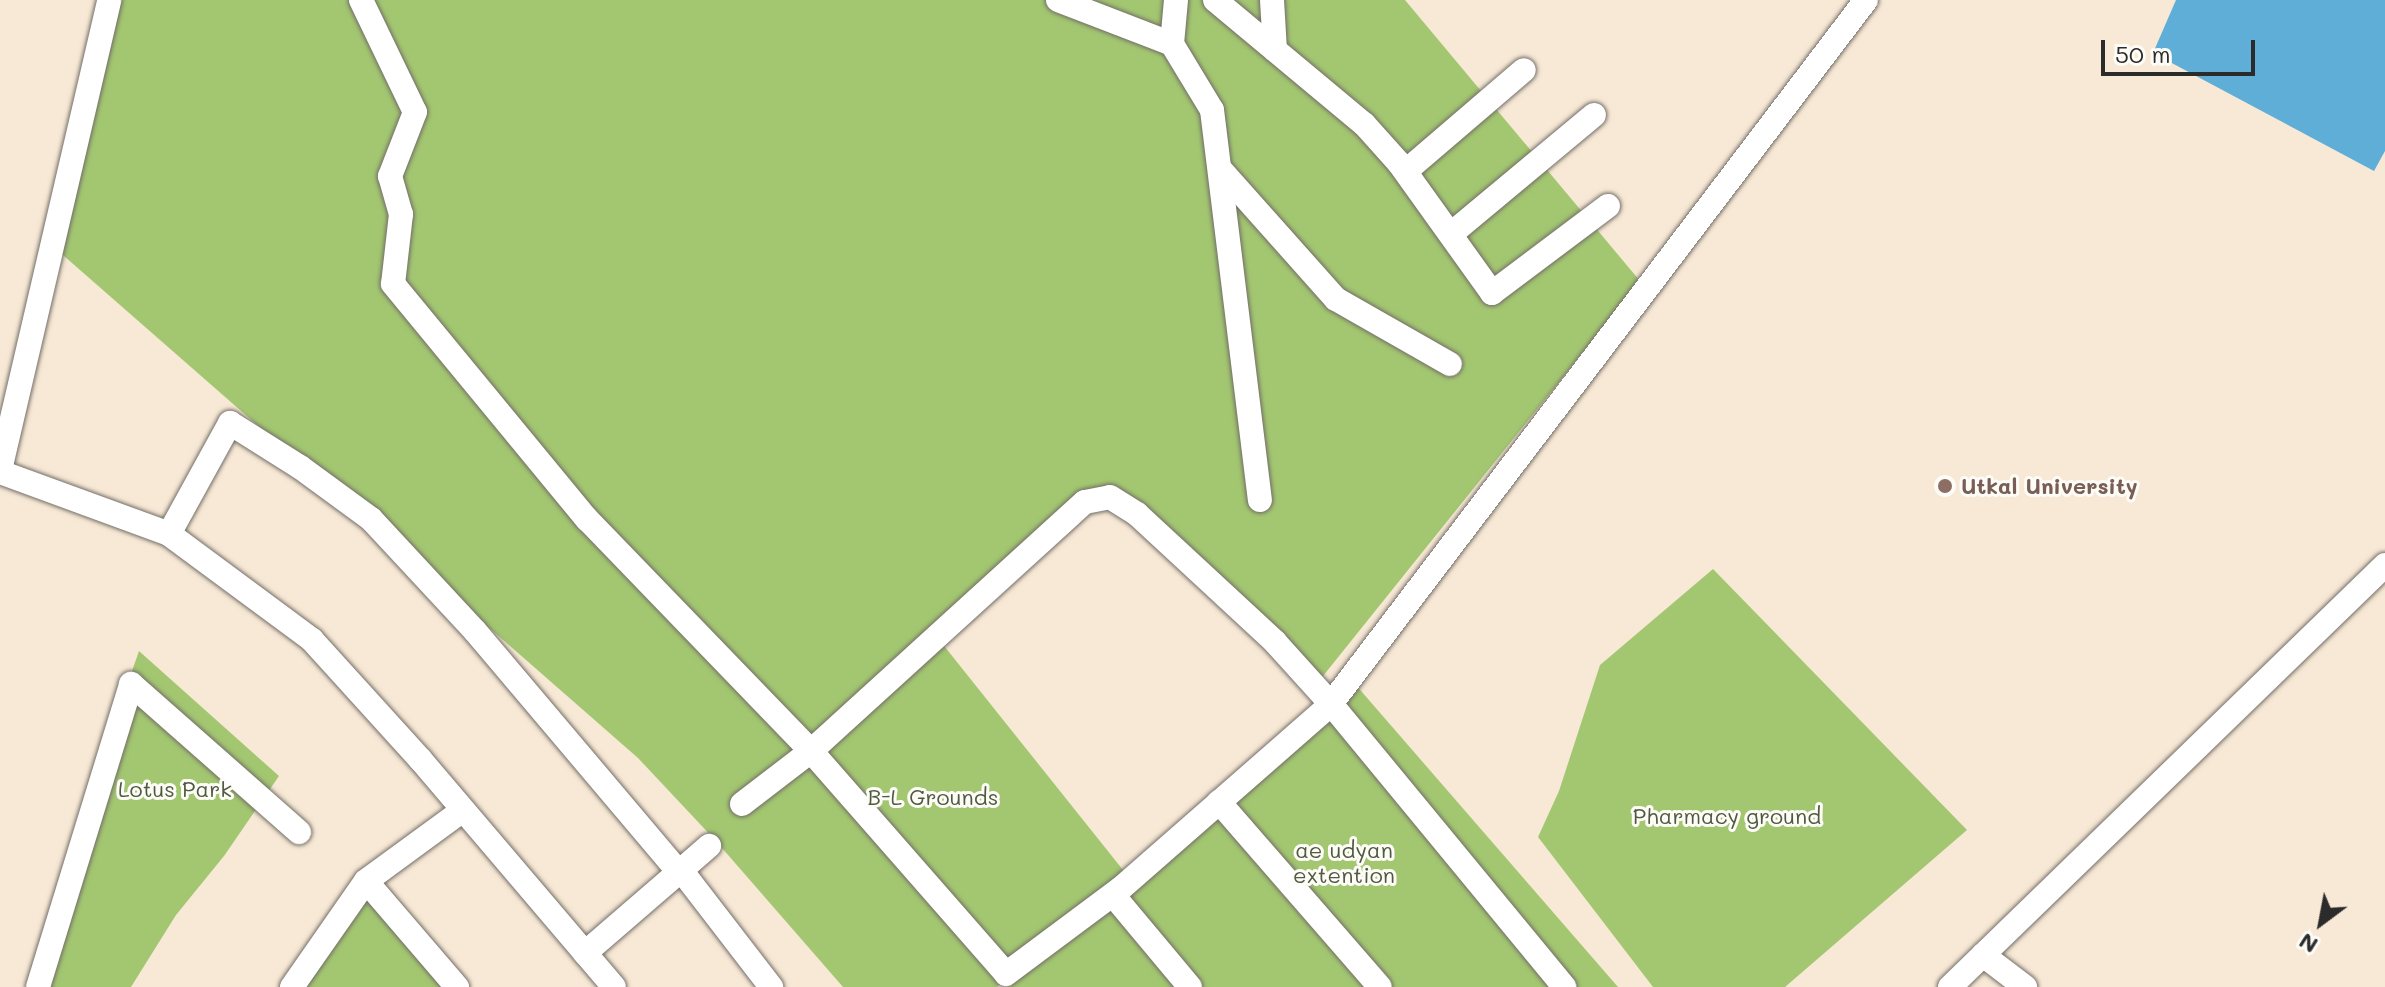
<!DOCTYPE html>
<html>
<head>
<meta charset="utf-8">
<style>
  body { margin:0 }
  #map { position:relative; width:2385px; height:987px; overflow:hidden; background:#f8e9d6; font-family:Mali,sans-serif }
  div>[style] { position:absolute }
  .green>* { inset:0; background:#a3c771 }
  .water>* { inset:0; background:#5eaed8 }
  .roads { filter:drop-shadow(0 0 2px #736e67) drop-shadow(0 0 2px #736e67) }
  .minor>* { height:24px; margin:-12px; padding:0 12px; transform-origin:12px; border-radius:12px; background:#fff }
  .dots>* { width:22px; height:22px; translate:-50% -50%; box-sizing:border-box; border:4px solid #fdfcf7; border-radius:50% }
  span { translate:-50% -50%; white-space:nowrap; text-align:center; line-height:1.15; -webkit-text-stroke:6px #fdfcf7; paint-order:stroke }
  .education-label { font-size:22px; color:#785e54; font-weight:700 }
  .left { translate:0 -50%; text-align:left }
  .park-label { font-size:22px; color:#4f5a40 }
  .north { position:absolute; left:2281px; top:883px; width:80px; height:80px; -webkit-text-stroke:6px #fdfcf7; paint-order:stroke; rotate:212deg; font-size:22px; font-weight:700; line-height:32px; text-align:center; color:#2b2b2b }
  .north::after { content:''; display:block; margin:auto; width:28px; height:36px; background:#2b2b2b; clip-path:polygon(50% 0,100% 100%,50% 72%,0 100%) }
  .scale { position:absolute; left:2101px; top:40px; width:154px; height:36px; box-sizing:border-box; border:4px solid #2b2b2b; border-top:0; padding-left:10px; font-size:24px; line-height:28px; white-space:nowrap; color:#2b2b2b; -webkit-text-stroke:6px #fdfcf7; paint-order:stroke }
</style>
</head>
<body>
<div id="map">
  <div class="green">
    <i style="clip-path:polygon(115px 0,1405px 0,1640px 281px,1315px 686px,1110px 497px,937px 637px,1127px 875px,997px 987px,843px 987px,715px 840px,638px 758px,56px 249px)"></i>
    <i style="clip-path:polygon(1713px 569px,1967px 830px,1785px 987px,1653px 987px,1538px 837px,1559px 791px,1600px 665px)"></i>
    <i style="clip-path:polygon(139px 651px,279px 776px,224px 856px,176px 915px,131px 987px,27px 987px,70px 848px)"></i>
    <i style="clip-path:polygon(1355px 684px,1618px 987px,1007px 987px,1017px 981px)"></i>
    <i style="clip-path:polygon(366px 894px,444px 987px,302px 987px)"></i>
  </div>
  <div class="water">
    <i style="clip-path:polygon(2176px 0,2385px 0,2385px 151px,2374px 171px,2153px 53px)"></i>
  </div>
  <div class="roads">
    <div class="minor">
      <i style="left:361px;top:0;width:124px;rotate:64.3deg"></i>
      <i style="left:415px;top:112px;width:69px;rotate:111.3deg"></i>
      <i style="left:390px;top:176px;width:40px;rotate:74deg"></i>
      <i style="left:401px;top:214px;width:70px;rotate:96.5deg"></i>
      <i style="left:393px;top:284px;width:305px;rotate:50.5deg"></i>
      <i style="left:587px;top:519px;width:322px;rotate:46deg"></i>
      <i style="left:811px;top:751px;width:370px;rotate:-42.3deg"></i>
      <i style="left:1085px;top:502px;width:25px;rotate:-11deg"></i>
      <i style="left:1110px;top:497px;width:32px;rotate:32deg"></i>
      <i style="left:1137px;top:514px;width:188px;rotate:42.8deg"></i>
      <i style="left:1275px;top:642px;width:84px;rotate:47.9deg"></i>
      <i style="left:1331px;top:704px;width:884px;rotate:-52.77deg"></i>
      <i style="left:1058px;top:0;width:122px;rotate:21.1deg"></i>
      <i style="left:1172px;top:44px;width:44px;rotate:-84.8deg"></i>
      <i style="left:1215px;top:0;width:194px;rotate:39.8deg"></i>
      <i style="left:1364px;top:124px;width:52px;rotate:48.1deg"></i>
      <i style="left:1399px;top:163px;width:160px;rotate:54.4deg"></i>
      <i style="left:1492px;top:293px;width:145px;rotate:-36.9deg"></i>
      <i style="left:1272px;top:0;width:50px;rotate:86.6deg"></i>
      <i style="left:1172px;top:44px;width:77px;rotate:58.8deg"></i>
      <i style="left:1212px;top:110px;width:393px;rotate:83deg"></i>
      <i style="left:1220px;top:169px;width:174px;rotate:48.3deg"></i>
      <i style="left:1336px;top:299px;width:131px;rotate:29.7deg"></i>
      <i style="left:1406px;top:171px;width:155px;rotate:-40.6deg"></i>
      <i style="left:1451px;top:234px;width:186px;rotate:-39.8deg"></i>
      <i style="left:0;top:470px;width:482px;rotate:-76.9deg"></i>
      <i style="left:0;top:472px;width:180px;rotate:20.1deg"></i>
      <i style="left:169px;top:534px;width:127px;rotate:-61.2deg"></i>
      <i style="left:230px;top:423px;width:83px;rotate:32.2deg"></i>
      <i style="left:300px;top:467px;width:88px;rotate:36.2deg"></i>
      <i style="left:371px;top:519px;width:153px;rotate:47.1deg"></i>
      <i style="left:475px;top:631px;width:316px;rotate:49.8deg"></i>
      <i style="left:679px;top:872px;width:40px;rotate:-41deg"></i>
      <i style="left:169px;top:534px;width:178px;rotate:36.5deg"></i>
      <i style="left:312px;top:640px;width:161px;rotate:47.8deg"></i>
      <i style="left:420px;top:759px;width:299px;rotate:49.6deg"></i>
      <i style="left:1219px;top:802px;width:245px;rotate:49deg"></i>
      <i style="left:742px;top:804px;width:87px;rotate:-37.5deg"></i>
      <i style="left:811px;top:751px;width:296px;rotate:48.8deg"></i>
      <i style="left:1006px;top:974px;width:142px;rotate:-36.7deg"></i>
      <i style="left:1120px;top:889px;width:281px;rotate:-41.2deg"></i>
      <i style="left:1331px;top:704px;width:367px;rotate:50.5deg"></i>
      <i style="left:681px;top:870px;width:148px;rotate:52.4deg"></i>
      <i style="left:366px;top:881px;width:140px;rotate:49.4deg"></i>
      <i style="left:1113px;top:895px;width:120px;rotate:50.1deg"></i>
      <i style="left:585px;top:953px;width:124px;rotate:-40.8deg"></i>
      <i style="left:1983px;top:955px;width:53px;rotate:37.3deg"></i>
      <i style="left:38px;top:987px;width:317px;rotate:-72.9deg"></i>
      <i style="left:131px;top:684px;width:224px;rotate:41.4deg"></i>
      <i style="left:292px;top:987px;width:129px;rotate:-55.1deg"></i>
      <i style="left:366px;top:881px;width:120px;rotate:-36.2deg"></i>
      <i style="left:1950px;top:987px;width:606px;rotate:-44.13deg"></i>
    </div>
  </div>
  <div class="dots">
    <i style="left:1945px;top:486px;background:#8d6e63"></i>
  </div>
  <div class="education-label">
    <span class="left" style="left:1961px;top:486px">Utkal University</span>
  </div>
  <div class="park-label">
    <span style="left:175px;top:789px">Lotus Park</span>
    <span style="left:933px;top:797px">B-L Grounds</span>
    <span style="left:1727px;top:816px">Pharmacy ground</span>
    <span style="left:1344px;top:862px">ae udyan<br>extention</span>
  </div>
  <div class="north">N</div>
  <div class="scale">50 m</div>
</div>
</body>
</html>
